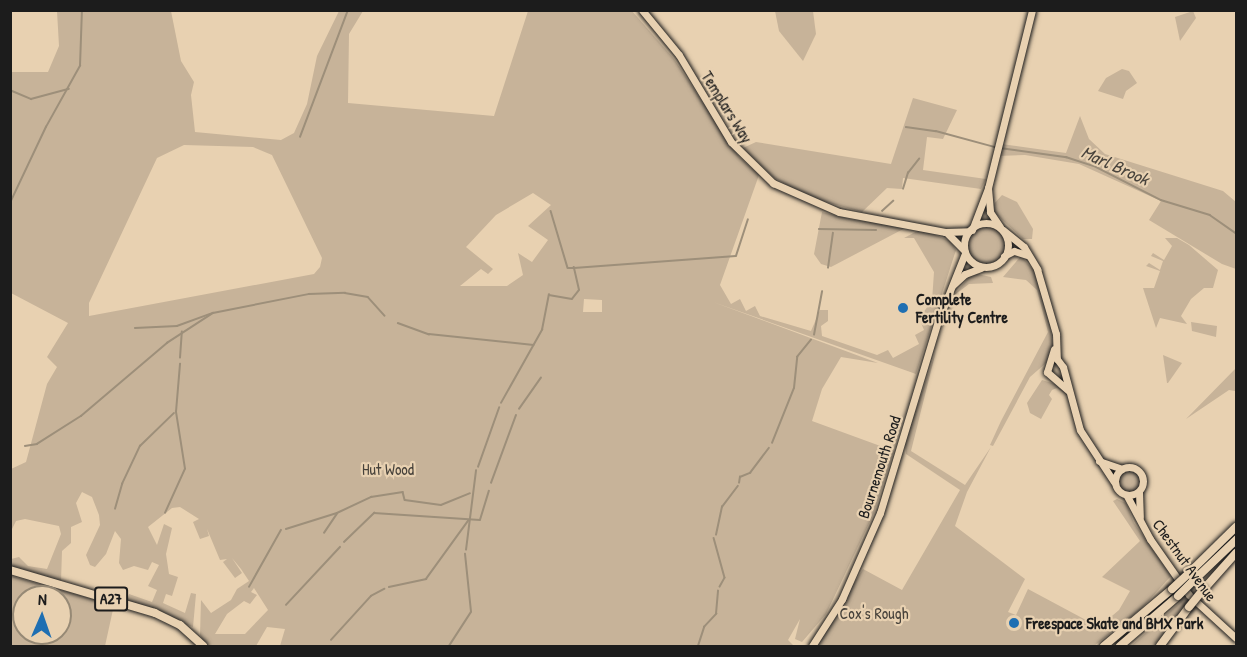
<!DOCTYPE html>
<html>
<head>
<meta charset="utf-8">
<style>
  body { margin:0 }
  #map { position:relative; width:1247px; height:657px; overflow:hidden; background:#e8d1b1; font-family:"Patrick Hand",sans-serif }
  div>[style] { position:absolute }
  .green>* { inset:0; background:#c7b399 }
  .round { border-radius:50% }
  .stream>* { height:1.5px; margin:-0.75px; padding:0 0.75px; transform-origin:0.75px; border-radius:0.75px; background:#9d8f7a }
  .roads { filter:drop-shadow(0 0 2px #1c1c1c) drop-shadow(0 0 2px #1c1c1c) }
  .secondary>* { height:7px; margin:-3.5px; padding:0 3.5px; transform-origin:3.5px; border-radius:3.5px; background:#e8d1b1 }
  .secondary>.ring { margin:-3.5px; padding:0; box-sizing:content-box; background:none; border:7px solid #e8d1b1; border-radius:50% }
  .primary>* { height:8px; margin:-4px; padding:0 4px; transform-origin:4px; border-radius:4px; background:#e8d1b1 }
  .highway>* { height:8px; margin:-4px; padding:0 4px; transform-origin:4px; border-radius:4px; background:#e8d1b1 }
  .bridges { filter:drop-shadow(0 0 2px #1c1c1c) drop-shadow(0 0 2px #1c1c1c) }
  .highway-bridge>* { height:8px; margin:-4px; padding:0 4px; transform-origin:4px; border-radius:4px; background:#e8d1b1 }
  .dots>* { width:16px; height:16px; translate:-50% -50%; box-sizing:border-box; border:3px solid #e8d1b1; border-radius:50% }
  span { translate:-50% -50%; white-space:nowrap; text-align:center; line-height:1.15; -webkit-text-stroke:4.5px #e8d1b1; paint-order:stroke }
  .shield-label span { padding:2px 4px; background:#e8d1b1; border:2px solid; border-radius:4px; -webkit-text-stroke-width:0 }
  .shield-label { font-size:15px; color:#1c1c1c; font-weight:700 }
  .street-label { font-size:16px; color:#1c1c1c }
  .poi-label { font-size:16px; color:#1c1c1c; font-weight:700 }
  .left { translate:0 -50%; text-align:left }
  .park-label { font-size:16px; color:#47423b }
  .water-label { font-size:18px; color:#49443d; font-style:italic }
  .frame { position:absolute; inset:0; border:12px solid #1c1c1c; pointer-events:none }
  .north { position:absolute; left:12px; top:585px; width:60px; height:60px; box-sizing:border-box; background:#e8d1b1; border:2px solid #968975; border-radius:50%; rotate:2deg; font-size:16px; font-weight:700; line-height:24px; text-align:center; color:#1c1c1c }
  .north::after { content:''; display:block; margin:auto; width:21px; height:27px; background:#1f6fb2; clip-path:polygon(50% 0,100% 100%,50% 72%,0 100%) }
</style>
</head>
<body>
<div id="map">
  <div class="green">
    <i style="clip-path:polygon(evenodd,57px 11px,171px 11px,181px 61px,194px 82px,191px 95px,195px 132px,281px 140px,294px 133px,307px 104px,317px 56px,339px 11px,363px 11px,349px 34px,348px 103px,494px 116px,528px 11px,632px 11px,674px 59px,739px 157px,759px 175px,720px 285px,731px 304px,740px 299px,746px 311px,755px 306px,760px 316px,811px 331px,820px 310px,828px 310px,828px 321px,821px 326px,822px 336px,877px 355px,888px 350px,893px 358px,919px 344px,915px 335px,924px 330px,919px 318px,932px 301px,934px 272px,914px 238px,904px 238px,921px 229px,950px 241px,956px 250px,916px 374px,713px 302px,878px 363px,841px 357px,822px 389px,812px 421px,894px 451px,874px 513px,826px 614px,802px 642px,795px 639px,800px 619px,788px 640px,794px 646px,280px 646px,285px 629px,267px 627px,256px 646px,206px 646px,200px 635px,201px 600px,211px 613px,231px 600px,237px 589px,249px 581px,241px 569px,232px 558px,242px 573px,235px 578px,223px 562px,227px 559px,220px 560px,207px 529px,209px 536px,200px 539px,193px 522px,199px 519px,180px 507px,172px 508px,148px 527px,157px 545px,164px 524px,172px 528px,166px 554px,169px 574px,178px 577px,172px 596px,166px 594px,163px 603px,185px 613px,191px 593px,196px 594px,193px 627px,126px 602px,129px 594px,152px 602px,157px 590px,148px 586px,159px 565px,152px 562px,148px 570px,134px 566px,123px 570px,119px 563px,121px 539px,115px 531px,106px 554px,95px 567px,90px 565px,86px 555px,100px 525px,99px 515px,92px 497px,82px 492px,76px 503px,82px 522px,71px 527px,71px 543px,62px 551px,61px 582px,10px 567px,11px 559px,19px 557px,28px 566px,47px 569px,61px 534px,59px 526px,25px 519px,16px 521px,11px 531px,11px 469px,26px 462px,47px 384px,57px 367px,47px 357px,68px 323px,11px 293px,11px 72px,48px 72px,59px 46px,57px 11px,184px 145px,253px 147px,272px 155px,322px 258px,320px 267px,314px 274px,89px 316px,89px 303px,157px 158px,184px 145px,57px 11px,533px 193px,551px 205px,528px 226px,548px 240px,532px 262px,518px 253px,523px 275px,507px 286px,460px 286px,481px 269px,488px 274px,493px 269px,466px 247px,496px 215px,533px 193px,57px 11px,584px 299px,602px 300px,602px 312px,583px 312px,584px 299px,57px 11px,254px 588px,268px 610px,245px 634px,215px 634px,227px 614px,244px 601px,250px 604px,257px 595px,251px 592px,254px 588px)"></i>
    <i style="clip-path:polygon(775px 11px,813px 11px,816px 34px,803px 61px,779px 31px)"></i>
    <i style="clip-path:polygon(1193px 11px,1196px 18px,1180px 41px,1175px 17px)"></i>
    <i style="clip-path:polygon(1122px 69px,1129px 71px,1137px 83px,1126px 91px,1123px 99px,1098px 91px,1106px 78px)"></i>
    <i style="clip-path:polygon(913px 98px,957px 110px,943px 139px,927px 137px,923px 170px,986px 179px,981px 189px,903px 178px,902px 189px,887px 188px,862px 212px,808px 197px,773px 177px,743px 148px,756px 142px,891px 164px)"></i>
    <i style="clip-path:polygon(1080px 116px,1089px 139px,1105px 154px,1223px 191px,1236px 202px,1236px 269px,1222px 264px,1149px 220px,1161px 201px,1079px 164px,1025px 155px,998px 156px,1001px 144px,1066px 153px)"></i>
    <i style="clip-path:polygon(1002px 195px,1017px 202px,1033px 229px,1032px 239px,1023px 239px,996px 214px,993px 205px)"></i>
    <i style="clip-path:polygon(822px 212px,854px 220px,909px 226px,831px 267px,821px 264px,814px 254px)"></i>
    <i class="round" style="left:968px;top:227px;width:38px;height:38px"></i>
    <i style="clip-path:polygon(1165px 238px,1177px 238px,1189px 245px,1218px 270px,1213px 288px,1204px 288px,1191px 299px,1181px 316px,1187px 324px,1160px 318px,1156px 328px,1143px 288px,1154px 288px,1160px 271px,1146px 266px,1149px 263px,1160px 270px,1163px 261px,1151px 256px,1153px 253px,1164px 260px,1172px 246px)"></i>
    <i style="clip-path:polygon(1021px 256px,1037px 274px,1049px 316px,1053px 348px,1046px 363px,1030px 377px,993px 446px,990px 445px,1001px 421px,1048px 332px,1037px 290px,1026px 280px,1003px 277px)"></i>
    <i style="clip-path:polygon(973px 273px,991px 277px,993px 283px,969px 284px,953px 296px)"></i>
    <i style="clip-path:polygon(1191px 322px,1217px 326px,1216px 337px,1192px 331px)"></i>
    <i style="clip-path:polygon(936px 351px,911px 451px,965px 485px,991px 447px,967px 492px,955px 526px,1025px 579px,1008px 612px,1016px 615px,1028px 589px,1099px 627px,1119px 610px,1130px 591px,1102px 577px,1140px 541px,1113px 501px,1117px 499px,1126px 503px,1134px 523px,1171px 576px,1141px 609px,1094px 646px,815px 646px,863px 569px,902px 590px,960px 490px,906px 454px,905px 442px)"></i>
    <i style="clip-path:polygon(1163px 355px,1182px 363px,1168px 383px,1167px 383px)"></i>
    <i style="clip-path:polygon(1236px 368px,1235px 391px,1229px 390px,1186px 419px)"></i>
    <i style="clip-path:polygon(1042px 380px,1058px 385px,1067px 395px,1057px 388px,1052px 390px,1049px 395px,1052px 399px,1041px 419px,1030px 413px,1027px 403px)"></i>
    <i class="round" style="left:1118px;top:470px;width:22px;height:22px"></i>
    <i style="clip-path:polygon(evenodd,11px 576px,114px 605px,105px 646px,11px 646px,11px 576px,24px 597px,60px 597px,60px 633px,24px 633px,24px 597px)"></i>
    <i style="clip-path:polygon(1185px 598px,1188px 601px,1155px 646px,1131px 646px)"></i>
  </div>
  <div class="stream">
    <i style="left:10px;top:90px;width:23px;rotate:23deg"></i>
    <i style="left:31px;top:99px;width:39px;rotate:-15deg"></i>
    <i style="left:906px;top:127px;width:30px;rotate:8deg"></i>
    <i style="left:936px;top:131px;width:61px;rotate:15.2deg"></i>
    <i style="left:300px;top:137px;width:136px;rotate:-69.3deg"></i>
    <i style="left:1000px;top:148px;width:67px;rotate:7.8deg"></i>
    <i style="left:1066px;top:157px;width:29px;rotate:18deg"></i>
    <i style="left:1094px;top:166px;width:75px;rotate:26.9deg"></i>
    <i style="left:1161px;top:200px;width:51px;rotate:17deg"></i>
    <i style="left:1210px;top:215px;width:32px;rotate:35deg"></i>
    <i style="left:903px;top:189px;width:17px;rotate:-73deg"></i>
    <i style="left:908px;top:173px;width:18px;rotate:-52deg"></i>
    <i style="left:10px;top:203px;width:84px;rotate:-64.7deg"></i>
    <i style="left:46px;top:127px;width:70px;rotate:-60.9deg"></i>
    <i style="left:80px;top:66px;width:56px;rotate:-88deg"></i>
    <i style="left:551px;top:211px;width:59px;rotate:73.4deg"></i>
    <i style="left:568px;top:268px;width:6px"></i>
    <i style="left:882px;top:211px;width:15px;rotate:-42deg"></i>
    <i style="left:819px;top:229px;width:57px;rotate:1deg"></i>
    <i style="left:828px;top:268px;width:35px;rotate:-82deg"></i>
    <i style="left:398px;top:323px;width:33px;rotate:20deg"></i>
    <i style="left:429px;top:334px;width:105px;rotate:6deg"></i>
    <i style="left:135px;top:328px;width:42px;rotate:-2.7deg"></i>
    <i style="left:177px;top:326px;width:37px;rotate:-20deg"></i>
    <i style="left:814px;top:335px;width:44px;rotate:-79.5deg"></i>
    <i style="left:180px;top:358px;width:26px;rotate:-86deg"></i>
    <i style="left:501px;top:403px;width:84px;rotate:-60.7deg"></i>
    <i style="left:542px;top:330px;width:36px;rotate:-79deg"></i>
    <i style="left:549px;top:295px;width:23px;rotate:10deg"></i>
    <i style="left:572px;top:299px;width:11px;rotate:-52deg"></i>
    <i style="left:579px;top:290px;width:23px;rotate:-103deg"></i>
    <i style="left:574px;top:268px;width:162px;rotate:-4.2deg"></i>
    <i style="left:736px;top:256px;width:38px;rotate:-72deg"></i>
    <i style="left:519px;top:409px;width:38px;rotate:-55deg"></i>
    <i style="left:772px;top:443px;width:59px;rotate:-68.2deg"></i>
    <i style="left:794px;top:388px;width:31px;rotate:-84deg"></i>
    <i style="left:797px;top:357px;width:22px;rotate:-51deg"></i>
    <i style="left:25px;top:446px;width:12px;rotate:-9deg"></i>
    <i style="left:37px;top:444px;width:52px;rotate:-32.5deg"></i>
    <i style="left:81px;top:416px;width:113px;rotate:-40.3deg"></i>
    <i style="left:167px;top:343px;width:55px;rotate:-33.1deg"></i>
    <i style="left:213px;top:313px;width:98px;rotate:-11.2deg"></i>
    <i style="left:309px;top:294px;width:36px;rotate:-2deg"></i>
    <i style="left:345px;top:293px;width:23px;rotate:10deg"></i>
    <i style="left:368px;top:297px;width:25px;rotate:48deg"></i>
    <i style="left:478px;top:467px;width:63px;rotate:-70.4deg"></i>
    <i style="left:491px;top:483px;width:72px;rotate:-69.8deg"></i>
    <i style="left:739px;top:483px;width:6px;rotate:-81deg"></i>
    <i style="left:740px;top:477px;width:11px;rotate:-22deg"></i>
    <i style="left:750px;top:473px;width:31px;rotate:-53deg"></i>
    <i style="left:115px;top:509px;width:26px;rotate:-74deg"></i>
    <i style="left:122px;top:484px;width:42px;rotate:-64.7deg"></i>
    <i style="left:140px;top:446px;width:47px;rotate:-44.1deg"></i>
    <i style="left:165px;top:513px;width:48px;rotate:-65.6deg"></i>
    <i style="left:185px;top:469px;width:58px;rotate:-99deg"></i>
    <i style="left:176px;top:412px;width:48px;rotate:-85.2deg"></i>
    <i style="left:286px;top:529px;width:53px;rotate:-17.4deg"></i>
    <i style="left:337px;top:513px;width:38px;rotate:-25deg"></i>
    <i style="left:371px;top:497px;width:32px;rotate:-9deg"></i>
    <i style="left:403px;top:492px;width:8px;rotate:76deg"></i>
    <i style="left:405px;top:500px;width:36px;rotate:8deg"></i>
    <i style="left:441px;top:505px;width:31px;rotate:-22deg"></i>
    <i style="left:324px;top:533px;width:23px;rotate:-56deg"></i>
    <i style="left:716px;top:535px;width:29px;rotate:-78deg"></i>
    <i style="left:722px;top:507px;width:26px;rotate:-53deg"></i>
    <i style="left:714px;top:538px;width:41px;rotate:74.6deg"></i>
    <i style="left:725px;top:578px;width:10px;rotate:119deg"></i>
    <i style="left:344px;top:542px;width:42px;rotate:-44deg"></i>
    <i style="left:374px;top:513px;width:106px;rotate:3.8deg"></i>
    <i style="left:480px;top:520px;width:30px;rotate:-73deg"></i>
    <i style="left:466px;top:550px;width:80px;rotate:-82.8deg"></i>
    <i style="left:249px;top:587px;width:65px;rotate:-60.7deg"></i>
    <i style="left:389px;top:587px;width:38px;rotate:-12deg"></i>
    <i style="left:426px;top:579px;width:72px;rotate:-54.1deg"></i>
    <i style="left:286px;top:605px;width:79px;rotate:-47deg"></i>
    <i style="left:331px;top:640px;width:59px;rotate:-47.7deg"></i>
    <i style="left:371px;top:596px;width:15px;rotate:-28deg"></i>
    <i style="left:449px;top:646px;width:40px;rotate:-57.1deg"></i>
    <i style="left:471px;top:612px;width:58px;rotate:-95.9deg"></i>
    <i style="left:698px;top:646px;width:20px;rotate:-72deg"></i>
    <i style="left:704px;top:627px;width:18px;rotate:-47deg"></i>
    <i style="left:716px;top:614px;width:23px;rotate:-85deg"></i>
  </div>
  <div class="roads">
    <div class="secondary">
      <i style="left:642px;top:10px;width:58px;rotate:50.6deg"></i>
      <i style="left:679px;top:55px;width:101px;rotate:59.1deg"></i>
      <i style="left:731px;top:142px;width:59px;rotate:44.3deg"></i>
      <i style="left:773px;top:183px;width:72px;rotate:23.7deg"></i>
      <i style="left:839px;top:212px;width:108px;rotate:10.7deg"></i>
      <i style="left:945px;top:232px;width:24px;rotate:-2deg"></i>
      <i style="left:988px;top:188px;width:24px;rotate:85deg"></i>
      <i style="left:990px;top:212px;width:18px;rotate:56deg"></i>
      <i class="ring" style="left:964px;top:223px;width:37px;height:37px"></i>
      <i style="left:972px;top:230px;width:45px;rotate:-69.1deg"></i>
      <i style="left:988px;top:188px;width:183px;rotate:-76.1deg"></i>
      <i style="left:1003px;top:230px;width:27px;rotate:39deg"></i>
      <i style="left:1024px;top:247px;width:26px;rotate:59deg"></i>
      <i style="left:1037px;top:269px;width:68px;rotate:73.7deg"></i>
      <i style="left:1056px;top:334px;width:25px;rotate:88deg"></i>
      <i style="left:1057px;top:359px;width:10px;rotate:53deg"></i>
      <i style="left:1063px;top:367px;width:65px;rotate:74.9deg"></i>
      <i style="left:1080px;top:430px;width:62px;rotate:56.8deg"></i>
      <i style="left:947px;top:233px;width:24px;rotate:45deg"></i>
      <i style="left:1004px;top:256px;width:11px;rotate:-27deg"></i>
      <i style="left:1014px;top:251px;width:14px;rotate:17deg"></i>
      <i style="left:953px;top:285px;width:16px;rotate:-43deg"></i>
      <i style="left:965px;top:274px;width:17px;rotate:-21deg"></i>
      <i style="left:1054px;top:349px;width:24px;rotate:107deg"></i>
      <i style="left:1047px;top:372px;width:28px;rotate:41deg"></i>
      <i style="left:1099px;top:461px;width:24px;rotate:19deg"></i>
      <i class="ring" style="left:1115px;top:467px;width:21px;height:21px"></i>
      <i style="left:1139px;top:492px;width:25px;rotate:88deg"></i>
      <i style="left:1127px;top:496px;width:49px;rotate:61.9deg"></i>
      <i style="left:1150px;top:539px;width:68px;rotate:55.1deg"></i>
      <i style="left:1189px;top:595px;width:64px;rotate:42.5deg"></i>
      <i style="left:812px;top:646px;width:56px;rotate:-57.4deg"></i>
      <i style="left:842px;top:599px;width:94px;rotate:-66.2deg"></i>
      <i style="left:880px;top:513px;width:201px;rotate:-73.2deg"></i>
      <i style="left:938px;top:321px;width:73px;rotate:-68.3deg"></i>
    </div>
    <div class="primary">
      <i style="left:10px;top:570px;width:151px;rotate:16.5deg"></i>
      <i style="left:155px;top:613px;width:28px;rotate:26deg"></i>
      <i style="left:180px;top:625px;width:31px;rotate:42deg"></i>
    </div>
    <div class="highway">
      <i style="left:1187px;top:575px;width:69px;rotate:-44.4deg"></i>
      <i style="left:1192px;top:582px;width:61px;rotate:-43.7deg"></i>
      <i style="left:1203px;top:590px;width:50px;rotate:-48.3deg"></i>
      <i style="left:1104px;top:646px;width:89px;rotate:-40deg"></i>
      <i style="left:1120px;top:646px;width:77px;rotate:-40.8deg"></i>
      <i style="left:1160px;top:646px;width:49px;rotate:-53.4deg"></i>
    </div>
  </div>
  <div class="bridges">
    <div class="highway-bridge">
      <i style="left:1172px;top:589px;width:21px;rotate:-43deg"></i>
      <i style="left:1178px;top:596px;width:20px;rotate:-45deg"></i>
      <i style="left:1189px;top:607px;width:22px;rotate:-51deg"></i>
    </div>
  </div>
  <div class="dots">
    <i style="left:903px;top:308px;background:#1f6fb2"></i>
    <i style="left:1014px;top:623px;background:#1f6fb2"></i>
  </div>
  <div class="shield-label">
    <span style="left:111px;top:599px">A27</span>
  </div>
  <div class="street-label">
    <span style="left:727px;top:107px;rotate:58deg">Templars Way</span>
    <span style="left:879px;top:467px;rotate:-72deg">Bournemouth Road</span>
    <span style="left:1185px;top:560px;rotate:54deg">Chestnut Avenue</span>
  </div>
  <div class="poi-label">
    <span class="left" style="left:916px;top:308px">Complete<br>Fertility Centre</span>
    <span class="left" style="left:1026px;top:623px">Freespace Skate and BMX Park</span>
  </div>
  <div class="park-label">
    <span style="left:388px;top:469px">Hut Wood</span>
    <span style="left:874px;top:613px">Cox's Rough</span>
  </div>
  <div class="water-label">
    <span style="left:1115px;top:166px;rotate:24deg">Marl Brook</span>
  </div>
  <div class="frame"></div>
  <div class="north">N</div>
</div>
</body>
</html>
